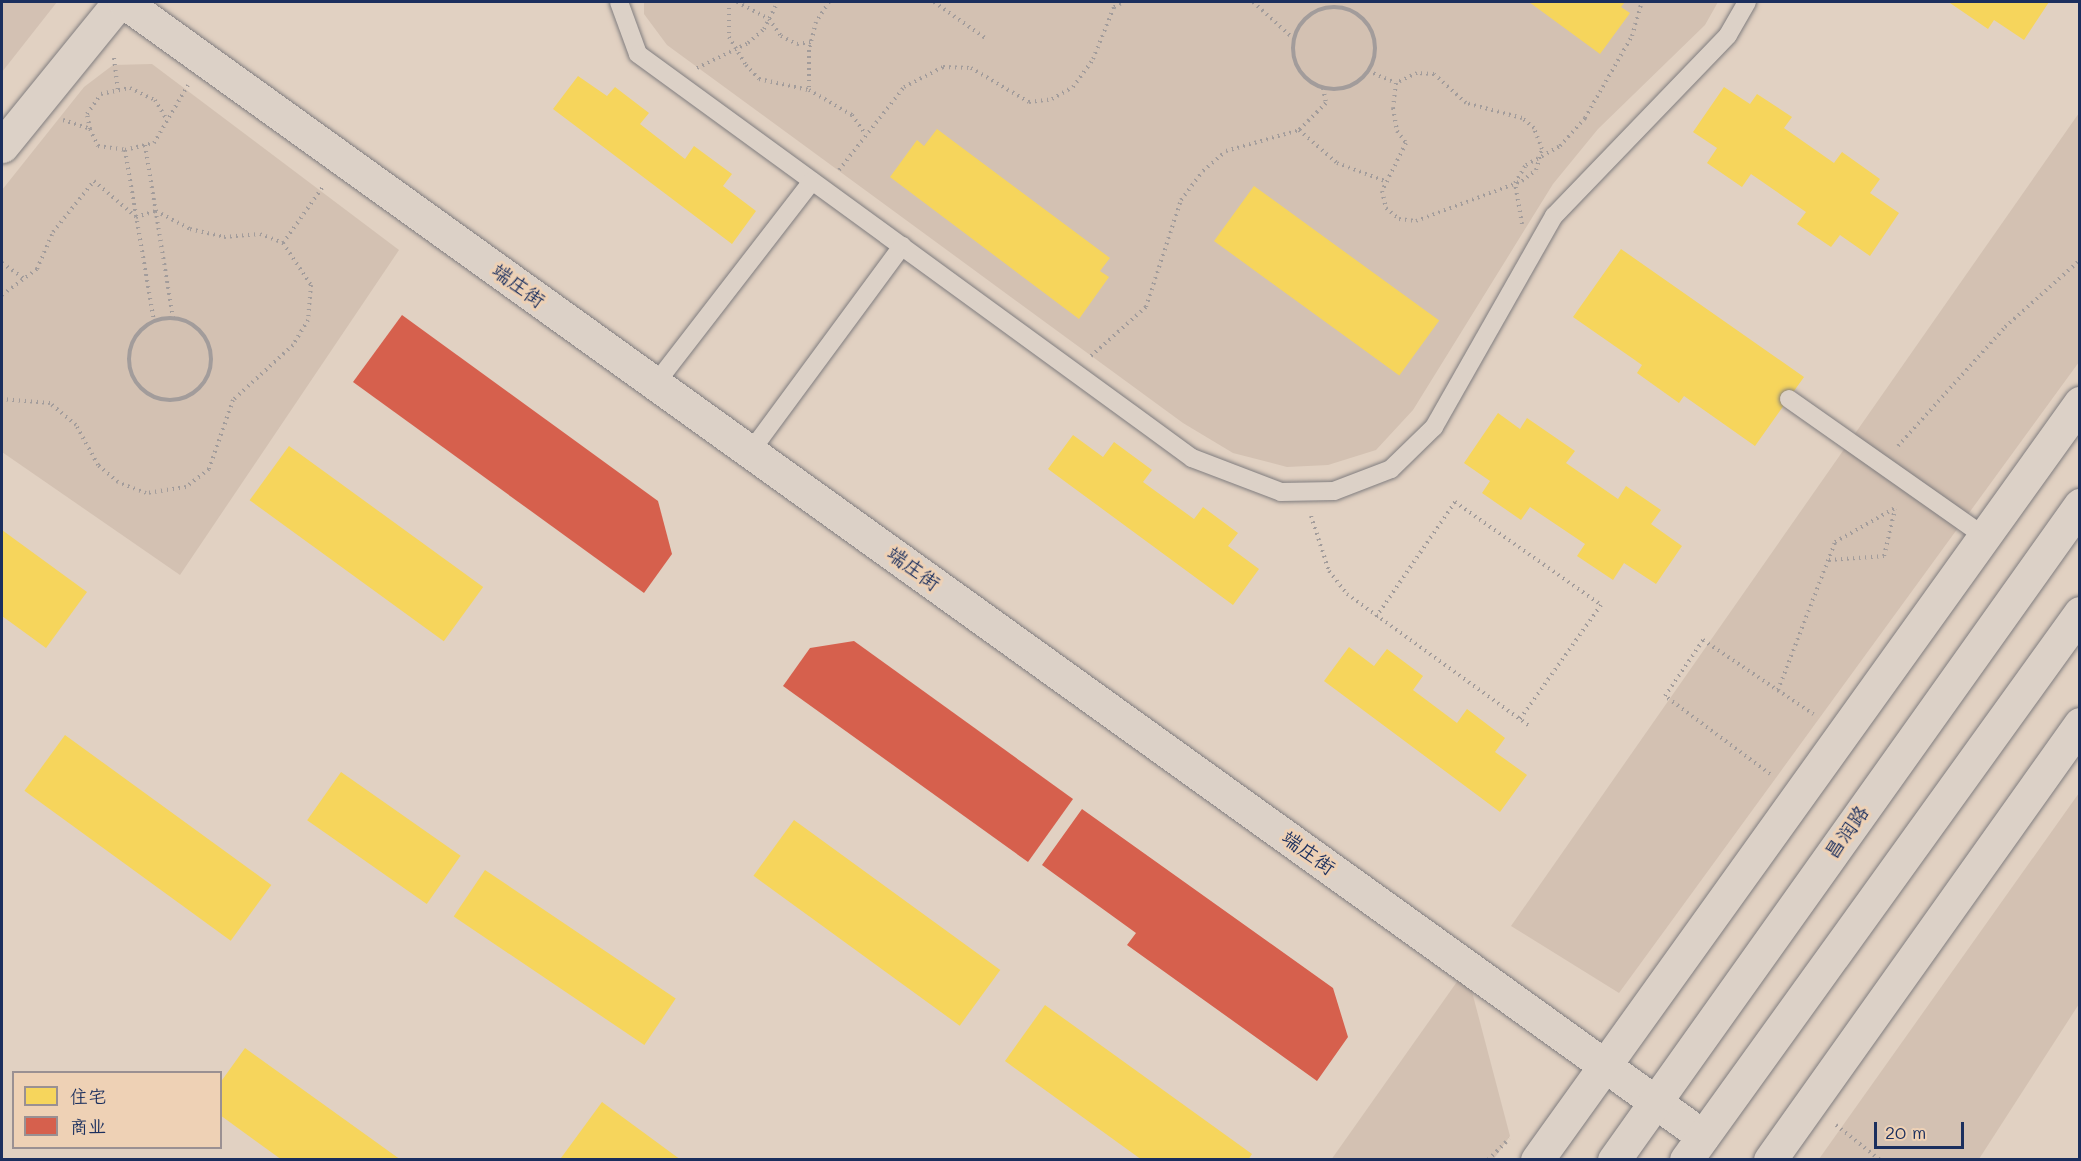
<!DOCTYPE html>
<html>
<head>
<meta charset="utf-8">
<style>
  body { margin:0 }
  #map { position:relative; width:2081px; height:1161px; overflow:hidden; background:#e1d1c2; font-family:Mali,"LXGW WenKai TC",sans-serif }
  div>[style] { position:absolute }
  .built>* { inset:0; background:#d3c1b3 }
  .green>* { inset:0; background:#d3c1b2 }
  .homes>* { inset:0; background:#f6d55c; transform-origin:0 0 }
  .shops>* { inset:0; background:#d6604d }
  .path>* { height:4px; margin-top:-2px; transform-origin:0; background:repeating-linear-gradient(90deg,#a29c9b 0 1.5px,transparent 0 6px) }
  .path>.ring { margin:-2px; padding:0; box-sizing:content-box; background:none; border:4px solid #a29c9b; border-radius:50% }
  .roads { filter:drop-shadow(0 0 2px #807d7f) drop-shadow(0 0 2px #807d7f) }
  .lane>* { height:18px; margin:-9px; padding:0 9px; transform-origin:9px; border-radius:9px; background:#dcd1c7 }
  .street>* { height:33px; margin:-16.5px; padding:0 16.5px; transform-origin:16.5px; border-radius:16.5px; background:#dcd1c7 }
  .secondary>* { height:33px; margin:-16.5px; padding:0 16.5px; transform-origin:16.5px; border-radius:16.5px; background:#dcd1c7 }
  .primary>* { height:33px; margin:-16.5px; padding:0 16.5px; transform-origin:16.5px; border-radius:16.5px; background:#dcd1c7 }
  span { translate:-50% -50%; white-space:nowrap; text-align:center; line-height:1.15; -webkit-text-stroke:6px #eed1b5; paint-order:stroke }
  .street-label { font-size:20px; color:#1b2f5e }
  .frame { position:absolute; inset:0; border:3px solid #1b2f5e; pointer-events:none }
  .legend { position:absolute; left:12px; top:1071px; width:210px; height:78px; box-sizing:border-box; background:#eed1b5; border:2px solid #9a9092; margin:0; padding:8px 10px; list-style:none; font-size:18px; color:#1b2f5e }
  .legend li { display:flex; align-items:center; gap:12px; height:30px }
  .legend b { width:30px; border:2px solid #9a9092 }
  .scale { position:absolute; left:1874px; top:1122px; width:90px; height:27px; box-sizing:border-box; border:3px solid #1b2f5e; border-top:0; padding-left:8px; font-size:18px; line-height:21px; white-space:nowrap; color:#1b2f5e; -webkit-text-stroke:4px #eed1b5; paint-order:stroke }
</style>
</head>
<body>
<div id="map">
  <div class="built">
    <i style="clip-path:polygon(2px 2px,57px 2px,2px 72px)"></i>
  </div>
  <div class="green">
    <i style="clip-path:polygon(644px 2px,1718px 2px,1705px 25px,1598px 129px,1553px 184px,1413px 410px,1376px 450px,1328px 465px,1287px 467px,1233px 453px,1183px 423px,667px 45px,644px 14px)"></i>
    <i style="clip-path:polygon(152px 64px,399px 250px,180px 575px,2px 452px,2px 190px,84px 87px,113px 65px)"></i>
    <i style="clip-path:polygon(2079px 113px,2079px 362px,1619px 993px,1511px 926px)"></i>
    <i style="clip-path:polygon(2079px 793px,2079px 1004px,1979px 1159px,1819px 1159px)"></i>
    <i style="clip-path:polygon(1466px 969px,1510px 1136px,1494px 1159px,1331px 1160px)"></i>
  </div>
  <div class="homes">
    <i style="clip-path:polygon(1529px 2px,1625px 2px,1621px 7px,1630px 13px,1600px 54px)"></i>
    <i style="clip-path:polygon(2049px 2px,2024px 40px,1994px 20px,1988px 29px,1950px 3px)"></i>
    <i style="clip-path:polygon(578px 76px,607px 96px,615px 87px,649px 113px,640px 124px,685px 159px,694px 146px,732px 174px,723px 186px,756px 211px,732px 244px,553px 109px)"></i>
    <i style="clip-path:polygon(1724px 87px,1750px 104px,1757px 94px,1792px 117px,1784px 128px,1834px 163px,1842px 152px,1880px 179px,1870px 193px,1899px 213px,1870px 256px,1840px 235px,1831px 247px,1797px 224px,1806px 212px,1751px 174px,1742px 187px,1707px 163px,1717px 148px,1693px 132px)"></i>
    <i style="clip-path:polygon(937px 129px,1110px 258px,1100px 271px,1109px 277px,1079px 319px,890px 177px,917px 140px,924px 146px)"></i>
    <i style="left:1254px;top:186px;width:229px;height:68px;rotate:36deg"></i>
    <i style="clip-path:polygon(1621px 249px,1804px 377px,1755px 446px,1684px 396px,1679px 403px,1637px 373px,1642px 365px,1573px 317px)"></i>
    <i style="clip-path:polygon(1498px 413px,1520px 429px,1527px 418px,1575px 451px,1566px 463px,1618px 499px,1626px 486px,1661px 510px,1651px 524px,1682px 546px,1656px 584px,1624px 563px,1613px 580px,1577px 556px,1585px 544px,1530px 507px,1521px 520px,1482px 493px,1490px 481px,1464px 463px)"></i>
    <i style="clip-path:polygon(1073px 435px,1103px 457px,1114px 442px,1152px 470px,1143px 482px,1194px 519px,1203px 507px,1238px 533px,1228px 546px,1259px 569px,1233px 605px,1048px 469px)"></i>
    <i style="left:289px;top:446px;width:240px;height:67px;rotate:36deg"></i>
    <i style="clip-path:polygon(2px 530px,87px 592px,46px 648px,2px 616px)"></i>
    <i style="clip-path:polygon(1349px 647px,1374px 666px,1387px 649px,1423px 676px,1413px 690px,1457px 723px,1467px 709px,1505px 738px,1495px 752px,1527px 775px,1500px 812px,1324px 681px)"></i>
    <i style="left:65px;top:735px;width:255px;height:69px;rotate:36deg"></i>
    <i style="left:341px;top:772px;width:146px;height:59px;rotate:35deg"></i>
    <i style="left:794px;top:820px;width:255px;height:69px;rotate:36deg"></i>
    <i style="left:485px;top:870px;width:230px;height:56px;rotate:34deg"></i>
    <i style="clip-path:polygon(1045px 1005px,1252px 1154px,1248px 1160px,1142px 1160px,1005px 1061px)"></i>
    <i style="clip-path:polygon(245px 1048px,401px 1160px,282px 1160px,220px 1115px,220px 1083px)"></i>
    <i style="clip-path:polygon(602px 1102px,681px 1160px,561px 1158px)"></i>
  </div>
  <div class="shops">
    <i style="clip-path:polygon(402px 315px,658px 501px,672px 554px,644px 593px,353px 382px)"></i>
    <i style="clip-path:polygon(854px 641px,1073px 799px,1028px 862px,783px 686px,810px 648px)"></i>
    <i style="clip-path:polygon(1082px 809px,1333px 988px,1348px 1037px,1317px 1081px,1127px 945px,1136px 933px,1042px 865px)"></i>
  </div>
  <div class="path">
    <i style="left:729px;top:2px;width:35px;rotate:90deg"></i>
    <i style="left:729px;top:37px;width:33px;rotate:59deg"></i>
    <i style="left:746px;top:65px;width:19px;rotate:47deg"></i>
    <i style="left:759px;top:79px;width:51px;rotate:12.4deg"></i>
    <i style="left:737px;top:2px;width:36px;rotate:28deg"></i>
    <i style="left:769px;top:19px;width:21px;rotate:55deg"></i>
    <i style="left:781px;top:36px;width:18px;rotate:27deg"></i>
    <i style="left:797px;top:44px;width:14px;rotate:-8deg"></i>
    <i style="left:829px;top:2px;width:24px;rotate:123deg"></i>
    <i style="left:816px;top:22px;width:29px;rotate:104deg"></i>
    <i style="left:809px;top:50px;width:40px;rotate:90deg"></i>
    <i style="left:809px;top:90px;width:50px;rotate:30.2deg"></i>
    <i style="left:852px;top:115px;width:24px;rotate:55deg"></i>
    <i style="left:934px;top:2px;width:62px;rotate:35.2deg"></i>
    <i style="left:1253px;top:2px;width:55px;rotate:42.1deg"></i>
    <i class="ring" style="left:1293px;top:7px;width:78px;height:78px"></i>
    <i style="left:114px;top:58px;width:32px;rotate:83deg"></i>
    <i style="left:697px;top:68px;width:57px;rotate:-26.1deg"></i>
    <i style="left:748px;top:43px;width:21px;rotate:-41deg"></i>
    <i style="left:764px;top:29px;width:30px;rotate:-63deg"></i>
    <i style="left:1368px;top:71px;width:30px;rotate:23deg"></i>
    <i style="left:1396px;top:83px;width:25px;rotate:97deg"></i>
    <i style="left:1393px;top:108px;width:23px;rotate:80deg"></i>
    <i style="left:1397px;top:131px;width:15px;rotate:53deg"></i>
    <i style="left:1406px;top:143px;width:54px;rotate:116.6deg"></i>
    <i style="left:1382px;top:191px;width:17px;rotate:77deg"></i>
    <i style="left:1386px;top:208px;width:17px;rotate:40deg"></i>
    <i style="left:1399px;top:219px;width:17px;rotate:7deg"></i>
    <i style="left:1416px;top:221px;width:113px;rotate:-20.7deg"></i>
    <i style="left:1522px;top:181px;width:18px;rotate:-38deg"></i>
    <i style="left:1536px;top:170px;width:22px;rotate:-74deg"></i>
    <i style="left:1542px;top:149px;width:22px;rotate:-111deg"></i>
    <i style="left:1534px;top:128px;width:16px;rotate:-140deg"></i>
    <i style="left:1522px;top:118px;width:58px;rotate:-165deg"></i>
    <i style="left:1466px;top:103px;width:43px;rotate:-137.8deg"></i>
    <i style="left:1434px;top:74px;width:17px;rotate:-177deg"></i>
    <i style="left:1417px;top:73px;width:23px;rotate:155deg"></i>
    <i style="left:1323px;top:88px;width:15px;rotate:79deg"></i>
    <i style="left:1326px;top:103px;width:38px;rotate:135deg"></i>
    <i style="left:1299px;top:130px;width:50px;rotate:41deg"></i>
    <i style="left:1337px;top:163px;width:51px;rotate:20.6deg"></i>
    <i style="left:63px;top:120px;width:28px;rotate:18deg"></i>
    <i style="left:90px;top:129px;width:19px;rotate:65deg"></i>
    <i style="left:98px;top:146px;width:27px;rotate:8deg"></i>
    <i style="left:125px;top:150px;width:30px;rotate:-14deg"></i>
    <i style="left:154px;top:143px;width:67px;rotate:-59.6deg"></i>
    <i style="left:90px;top:129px;width:15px;rotate:-101deg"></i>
    <i style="left:87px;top:114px;width:24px;rotate:-55deg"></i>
    <i style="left:101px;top:94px;width:30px;rotate:-12deg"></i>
    <i style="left:130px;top:88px;width:28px;rotate:26deg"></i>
    <i style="left:155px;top:100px;width:23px;rotate:59deg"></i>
    <i style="left:145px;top:145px;width:175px;rotate:80.8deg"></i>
    <i style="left:125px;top:150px;width:174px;rotate:80.4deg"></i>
    <i style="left:839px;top:170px;width:105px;rotate:-51.9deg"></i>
    <i style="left:904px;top:87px;width:44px;rotate:-27.1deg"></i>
    <i style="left:943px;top:67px;width:28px;rotate:2deg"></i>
    <i style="left:971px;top:68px;width:67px;rotate:30.4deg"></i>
    <i style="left:1029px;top:102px;width:23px;rotate:-7deg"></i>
    <i style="left:1052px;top:99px;width:24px;rotate:-30deg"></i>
    <i style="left:1073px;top:87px;width:34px;rotate:-54deg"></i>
    <i style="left:1093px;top:59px;width:56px;rotate:-68deg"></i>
    <i style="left:1114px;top:7px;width:10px;rotate:-29deg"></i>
    <i style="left:1522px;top:224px;width:42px;rotate:-99.7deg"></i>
    <i style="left:1515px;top:183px;width:21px;rotate:-59deg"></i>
    <i style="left:1526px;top:165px;width:39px;rotate:-29deg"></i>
    <i style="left:1560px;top:146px;width:38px;rotate:-48deg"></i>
    <i style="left:1585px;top:118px;width:95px;rotate:-60.2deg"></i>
    <i style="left:1632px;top:36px;width:35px;rotate:-74deg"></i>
    <i style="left:283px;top:243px;width:71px;rotate:-54.7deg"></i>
    <i style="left:2px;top:263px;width:28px;rotate:35deg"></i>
    <i style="left:2px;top:295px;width:44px;rotate:-36.6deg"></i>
    <i style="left:37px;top:269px;width:40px;rotate:-66.6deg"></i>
    <i style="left:53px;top:232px;width:65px;rotate:-51.2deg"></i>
    <i style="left:94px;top:181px;width:55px;rotate:40.6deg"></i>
    <i style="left:136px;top:217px;width:21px;rotate:-17deg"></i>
    <i style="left:156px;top:211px;width:38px;rotate:28deg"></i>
    <i style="left:190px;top:229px;width:35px;rotate:13deg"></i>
    <i style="left:224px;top:237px;width:36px;rotate:-5deg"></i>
    <i style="left:260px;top:234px;width:25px;rotate:21deg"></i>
    <i style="left:283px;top:243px;width:50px;rotate:56.3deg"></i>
    <i style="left:311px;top:285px;width:35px;rotate:95deg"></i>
    <i style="left:308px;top:320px;width:29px;rotate:121deg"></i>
    <i style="left:293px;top:345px;width:81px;rotate:137.5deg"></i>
    <i style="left:233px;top:400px;width:73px;rotate:109.2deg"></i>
    <i style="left:209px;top:469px;width:29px;rotate:142deg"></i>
    <i style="left:186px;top:487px;width:40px;rotate:171.5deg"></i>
    <i style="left:146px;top:493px;width:30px;rotate:-159deg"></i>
    <i style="left:118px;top:482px;width:26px;rotate:-140deg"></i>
    <i style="left:98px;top:465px;width:46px;rotate:-118.8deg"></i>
    <i style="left:76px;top:425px;width:34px;rotate:-140deg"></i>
    <i style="left:50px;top:403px;width:48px;rotate:-175.2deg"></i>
    <i class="ring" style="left:129px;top:318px;width:78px;height:78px"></i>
    <i style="left:1091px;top:356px;width:74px;rotate:-41.7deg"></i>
    <i style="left:1146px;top:307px;width:113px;rotate:-71.9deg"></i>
    <i style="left:1181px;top:200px;width:36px;rotate:-53deg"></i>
    <i style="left:1203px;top:171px;width:30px;rotate:-41deg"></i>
    <i style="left:1226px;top:151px;width:76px;rotate:-16deg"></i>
    <i style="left:1898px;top:446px;width:160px;rotate:-48deg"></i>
    <i style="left:2005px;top:327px;width:101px;rotate:-41.8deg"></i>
    <i style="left:1311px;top:516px;width:58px;rotate:71.9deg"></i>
    <i style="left:1329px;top:571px;width:29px;rotate:52deg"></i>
    <i style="left:1347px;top:594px;width:227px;rotate:35.9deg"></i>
    <i style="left:1829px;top:560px;width:55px;rotate:-4.2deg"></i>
    <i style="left:1884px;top:556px;width:48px;rotate:-76.8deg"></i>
    <i style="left:1376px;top:617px;width:140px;rotate:-55.5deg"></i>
    <i style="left:1455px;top:502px;width:179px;rotate:35.2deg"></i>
    <i style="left:1601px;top:605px;width:140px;rotate:125.4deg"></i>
    <i style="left:1778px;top:690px;width:159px;rotate:-68.9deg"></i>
    <i style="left:1835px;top:542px;width:69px;rotate:-29.5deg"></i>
    <i style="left:1770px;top:774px;width:131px;rotate:-143.4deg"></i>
    <i style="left:1665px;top:696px;width:68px;rotate:-55.8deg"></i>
    <i style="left:1703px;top:640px;width:133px;rotate:33.9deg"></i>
    <i style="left:1836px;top:1125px;width:56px;rotate:38.5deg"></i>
    <i style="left:1488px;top:1160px;width:30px;rotate:-45deg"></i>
  </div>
  <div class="roads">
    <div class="lane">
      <i style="left:619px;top:2px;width:55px;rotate:69.9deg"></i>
      <i style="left:638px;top:54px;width:686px;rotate:36.1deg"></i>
      <i style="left:1192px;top:458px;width:95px;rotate:20.9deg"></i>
      <i style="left:1281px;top:492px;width:53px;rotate:-1.1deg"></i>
      <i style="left:1334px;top:491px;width:61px;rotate:-21.1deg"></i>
      <i style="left:1391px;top:469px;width:60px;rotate:-44.3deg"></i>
      <i style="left:1434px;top:427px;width:243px;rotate:-60.4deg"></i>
      <i style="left:1554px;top:216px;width:251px;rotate:-46.1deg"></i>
      <i style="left:1728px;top:35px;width:38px;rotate:-60deg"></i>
      <i style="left:656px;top:383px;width:255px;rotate:-52.3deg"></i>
      <i style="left:1789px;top:399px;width:238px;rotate:35.1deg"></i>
      <i style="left:751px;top:451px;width:255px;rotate:-53.6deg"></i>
    </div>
    <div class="street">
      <i style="left:2px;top:146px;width:186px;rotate:-50.9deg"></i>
      <i style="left:1537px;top:1160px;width:932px;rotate:-54.35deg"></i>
      <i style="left:1770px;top:1160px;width:535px;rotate:-54.59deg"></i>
    </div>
    <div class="secondary">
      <i style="left:124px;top:2px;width:1944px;rotate:35.69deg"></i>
    </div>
    <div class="primary">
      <i style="left:1614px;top:1160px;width:804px;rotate:-54.57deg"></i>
      <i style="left:1686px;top:1160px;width:674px;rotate:-54.24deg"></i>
    </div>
  </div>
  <div class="street-label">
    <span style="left:519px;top:285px;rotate:36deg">端庄街</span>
    <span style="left:914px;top:568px;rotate:36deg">端庄街</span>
    <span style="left:1846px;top:832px;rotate:-55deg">昌润路</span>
    <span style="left:1309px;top:852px;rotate:36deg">端庄街</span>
  </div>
  <div class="frame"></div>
  <ul class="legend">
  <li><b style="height:16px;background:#f6d55c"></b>住宅</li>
  <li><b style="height:16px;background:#d6604d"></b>商业</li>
  </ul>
  <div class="scale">20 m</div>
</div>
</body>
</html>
